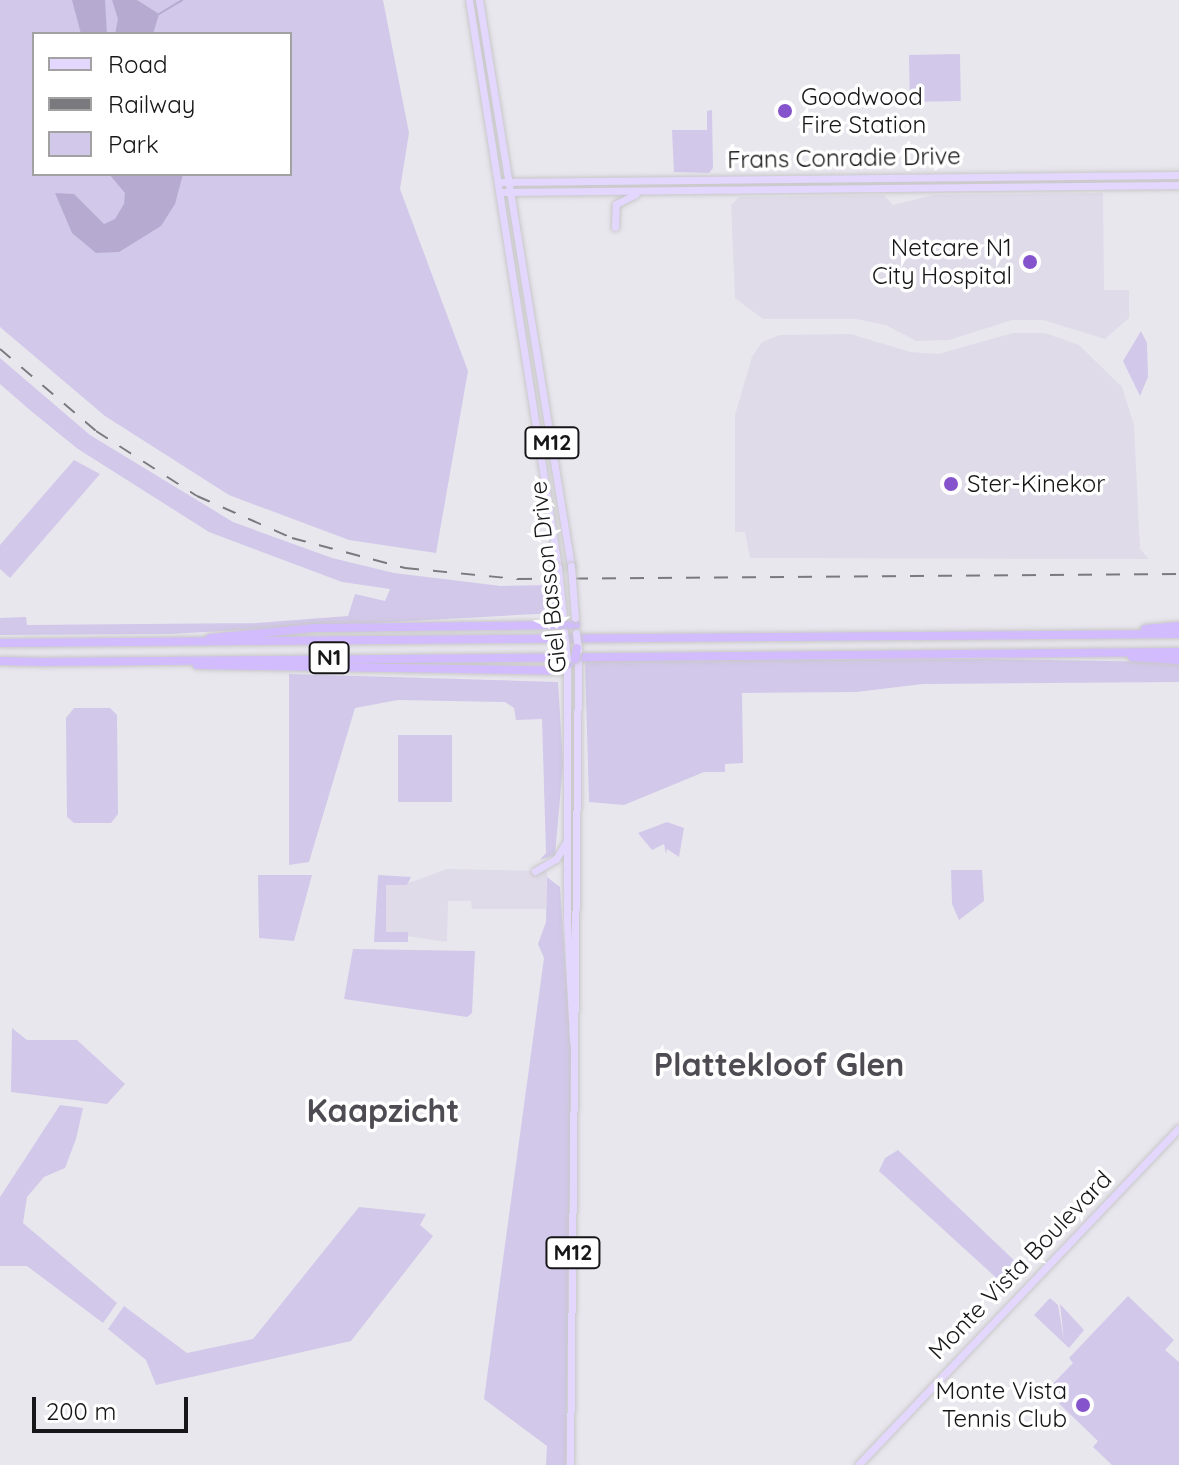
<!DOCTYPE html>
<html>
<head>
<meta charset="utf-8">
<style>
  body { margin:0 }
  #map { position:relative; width:1179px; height:1465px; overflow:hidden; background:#e9e7ee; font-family:Quicksand,sans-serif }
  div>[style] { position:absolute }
  .built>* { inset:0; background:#dfdbe9 }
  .green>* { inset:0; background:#d2c8ea; transform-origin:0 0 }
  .water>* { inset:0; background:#b6aad0 }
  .stream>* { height:2px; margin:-1px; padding:0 1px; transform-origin:1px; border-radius:1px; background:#b6aad0 }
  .roads { filter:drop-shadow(0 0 2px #c7c7c8) drop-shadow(0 0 2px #c7c7c8) }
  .major>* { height:7px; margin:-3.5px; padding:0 3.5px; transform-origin:3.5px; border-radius:3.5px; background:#e4d7fe }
  .highway>* { height:8px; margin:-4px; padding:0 4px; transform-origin:4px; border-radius:4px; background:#d2bcfe }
  .rail>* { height:2px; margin-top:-1px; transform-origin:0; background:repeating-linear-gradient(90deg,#7a797d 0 14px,transparent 0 28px) }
  .bridges { filter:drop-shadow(0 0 2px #c7c7c8) drop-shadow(0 0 2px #c7c7c8) }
  .major-bridge>* { height:7px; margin:-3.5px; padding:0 3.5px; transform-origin:3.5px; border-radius:3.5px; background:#e4d7fe }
  .highway-bridge>* { height:8px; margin:-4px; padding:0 4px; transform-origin:4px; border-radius:4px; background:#d2bcfe }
  .dots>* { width:22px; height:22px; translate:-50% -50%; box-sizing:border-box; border:4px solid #fff; border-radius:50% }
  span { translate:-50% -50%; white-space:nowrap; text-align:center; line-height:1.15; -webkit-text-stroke:7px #fff; paint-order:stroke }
  .shield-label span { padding:2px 6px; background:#fff; border:2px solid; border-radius:6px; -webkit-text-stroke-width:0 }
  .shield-label { font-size:22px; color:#171618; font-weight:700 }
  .poi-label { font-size:24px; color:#171618 }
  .left { translate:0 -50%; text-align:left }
  .right { translate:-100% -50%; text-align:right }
  .street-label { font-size:24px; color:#171618 }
  .district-label { font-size:32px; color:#4e4c52; font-weight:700 }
  .legend { position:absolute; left:32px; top:32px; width:260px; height:144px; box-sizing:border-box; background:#fff; border:2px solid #a2a2a3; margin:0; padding:10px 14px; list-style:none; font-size:24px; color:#171618 }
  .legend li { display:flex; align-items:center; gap:16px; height:40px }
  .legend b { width:40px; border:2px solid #a2a2a3 }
  .scale { position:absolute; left:32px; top:1397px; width:156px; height:36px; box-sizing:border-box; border:4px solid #171618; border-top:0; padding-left:10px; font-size:24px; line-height:28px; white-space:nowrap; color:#171618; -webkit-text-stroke:6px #fff; paint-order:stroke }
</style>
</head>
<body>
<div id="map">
  <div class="built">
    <i style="clip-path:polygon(1103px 193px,1104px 290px,1129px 290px,1129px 318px,1105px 339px,1043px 320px,1012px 320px,949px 340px,916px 341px,886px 325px,856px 319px,763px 319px,735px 298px,731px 205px,739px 197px,884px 195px,893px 205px,933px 195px)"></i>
    <i style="clip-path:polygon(1013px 333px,1045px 333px,1079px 345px,1122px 387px,1134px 425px,1140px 549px,1149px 559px,750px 558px,745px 532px,735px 532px,735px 415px,752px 357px,762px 342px,780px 335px,850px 334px,911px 352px,938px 354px)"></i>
    <i style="clip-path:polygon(447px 869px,547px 871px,546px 909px,472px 909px,471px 901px,448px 901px,447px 942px,386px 933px,386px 884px,411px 882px)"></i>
  </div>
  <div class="green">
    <i style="clip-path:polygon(evenodd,0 0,383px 0,409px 133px,400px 189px,468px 371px,436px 553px,349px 540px,229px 495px,105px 416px,0 327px,0 0,34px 34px,290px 34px,290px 174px,34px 174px,34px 34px)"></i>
    <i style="left:960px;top:54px;width:47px;height:51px;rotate:89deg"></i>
    <i style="clip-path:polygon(712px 110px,713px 168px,709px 173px,674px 172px,672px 130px,707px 130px,707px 111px)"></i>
    <i style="clip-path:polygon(1141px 331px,1147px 343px,1148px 377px,1140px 396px,1123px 361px)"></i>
    <i style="clip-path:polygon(0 358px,90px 435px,233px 522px,332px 558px,394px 573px,501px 586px,553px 585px,555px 613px,169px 634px,0 635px,0 618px,26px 617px,27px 625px,257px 623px,348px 616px,355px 594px,385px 601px,390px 589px,342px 582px,209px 532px,78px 449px,31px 411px,0 384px)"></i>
    <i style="clip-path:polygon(74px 460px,100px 474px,10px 578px,0 569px,0 545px)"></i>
    <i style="clip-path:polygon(983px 659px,1173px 662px,1179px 663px,1179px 682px,923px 684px,856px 692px,742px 693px,743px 763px,725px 764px,725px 772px,704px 772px,624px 805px,589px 802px,585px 661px)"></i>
    <i style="clip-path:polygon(289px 674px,558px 682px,563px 764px,555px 855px,540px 860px,546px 853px,542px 719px,516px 720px,514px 708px,505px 702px,398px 700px,355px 708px,309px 862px,289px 865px)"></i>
    <i style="clip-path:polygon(74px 708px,110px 708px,117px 715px,118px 814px,111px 823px,74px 823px,67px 817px,66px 718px)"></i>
    <i style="left:452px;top:735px;width:67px;height:54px;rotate:90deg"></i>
    <i style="clip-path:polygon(667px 822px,684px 828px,679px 857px,667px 849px,666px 854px,664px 844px,652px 850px,638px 833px)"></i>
    <i style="clip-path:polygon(982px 870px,984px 901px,959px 920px,952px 904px,951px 870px)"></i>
    <i style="clip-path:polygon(258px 875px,312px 875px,294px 941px,259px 938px)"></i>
    <i style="clip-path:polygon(378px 875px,411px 877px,407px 885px,386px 885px,386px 932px,408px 932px,408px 942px,374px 942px)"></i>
    <i style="clip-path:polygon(547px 877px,560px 887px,571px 1052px,566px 1465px,546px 1465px,547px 1446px,484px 1399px,544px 958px,538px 944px,546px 922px)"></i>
    <i style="clip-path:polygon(353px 949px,475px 951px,472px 1013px,467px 1017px,344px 999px)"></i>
    <i style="clip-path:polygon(12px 1028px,27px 1040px,77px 1040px,125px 1084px,107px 1104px,11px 1092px)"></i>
    <i style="clip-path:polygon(60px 1105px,83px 1108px,76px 1139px,65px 1168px,44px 1177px,27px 1197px,23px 1223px,117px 1303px,103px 1323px,27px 1266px,0 1266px,0 1197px)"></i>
    <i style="clip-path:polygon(898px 1150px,1017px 1263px,1002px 1283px,879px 1171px,885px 1158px)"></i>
    <i style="clip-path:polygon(359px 1207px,426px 1214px,420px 1225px,433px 1236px,351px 1341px,156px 1385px,146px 1360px,108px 1329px,124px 1306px,187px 1353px,253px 1339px)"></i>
    <i style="clip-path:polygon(1128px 1296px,1174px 1340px,1165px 1350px,1179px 1362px,1179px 1465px,1112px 1465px,1093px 1447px,1098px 1441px,1046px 1391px,1073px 1363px,1069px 1358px)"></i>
    <i style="clip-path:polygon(1050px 1298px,1058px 1305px,1064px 1341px,1060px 1304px,1084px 1330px,1069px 1348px,1034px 1315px)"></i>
  </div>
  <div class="water">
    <i style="clip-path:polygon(72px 0,105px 0,107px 34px,81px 34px)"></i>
    <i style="clip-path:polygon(112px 0,137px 0,159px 14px,153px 34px,115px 34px,118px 19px)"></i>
    <i style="clip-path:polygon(109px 174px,183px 174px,175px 204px,161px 226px,119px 252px,96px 253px,72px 233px,55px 193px,74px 194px,104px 224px,115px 219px,124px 204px,125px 193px)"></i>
  </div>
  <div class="stream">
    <i style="left:159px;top:14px;width:27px;rotate:-31deg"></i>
  </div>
  <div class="roads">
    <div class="major">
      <i style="left:469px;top:0;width:574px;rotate:81.08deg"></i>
      <i style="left:479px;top:0;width:573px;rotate:80.77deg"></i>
      <i style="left:499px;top:182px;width:680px;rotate:-0.59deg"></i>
      <i style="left:501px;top:192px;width:678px;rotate:-0.59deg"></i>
      <i style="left:615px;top:227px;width:23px;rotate:-88deg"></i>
      <i style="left:616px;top:204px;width:22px;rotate:-27deg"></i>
      <i style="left:567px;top:662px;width:259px;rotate:90deg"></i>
      <i style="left:567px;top:921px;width:120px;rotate:87.1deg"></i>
      <i style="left:535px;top:871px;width:24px;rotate:-30deg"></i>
      <i style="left:556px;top:859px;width:21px;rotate:-59deg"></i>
      <i style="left:570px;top:1465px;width:806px;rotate:-89.43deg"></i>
      <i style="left:858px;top:1465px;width:465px;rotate:-46.4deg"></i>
    </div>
    <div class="highway">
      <i style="left:1145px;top:629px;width:34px;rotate:-5deg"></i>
      <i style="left:210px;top:638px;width:103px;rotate:-5.5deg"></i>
      <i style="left:313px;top:628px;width:263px;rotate:-0.7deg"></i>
      <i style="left:0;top:643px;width:1179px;rotate:-0.44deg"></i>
      <i style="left:1132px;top:657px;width:47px;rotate:3.7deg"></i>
      <i style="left:0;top:661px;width:44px;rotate:1.3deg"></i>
      <i style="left:40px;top:662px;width:1139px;rotate:-0.5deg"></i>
      <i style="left:197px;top:665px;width:363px;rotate:0.9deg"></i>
      <i style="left:560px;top:671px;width:19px;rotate:-39deg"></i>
    </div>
  </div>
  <div class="rail">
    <i style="left:0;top:349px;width:126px;rotate:40.5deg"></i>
    <i style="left:96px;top:431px;width:120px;rotate:32.8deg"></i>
    <i style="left:197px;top:496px;width:104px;rotate:23.9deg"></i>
    <i style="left:292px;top:538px;width:117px;rotate:14.9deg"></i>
    <i style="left:405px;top:568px;width:114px;rotate:5.6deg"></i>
    <i style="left:518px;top:579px;width:661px;rotate:-0.43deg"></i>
  </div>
  <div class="bridges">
    <div class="major-bridge">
      <i style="left:571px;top:566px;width:52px;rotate:85.6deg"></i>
      <i style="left:558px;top:567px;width:50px;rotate:84.3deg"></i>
      <i style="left:564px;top:632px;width:28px;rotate:84deg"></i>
      <i style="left:576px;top:633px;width:17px;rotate:83deg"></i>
    </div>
    <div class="highway-bridge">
      <i style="left:575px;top:659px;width:11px;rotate:-80deg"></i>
    </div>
  </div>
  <div class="dots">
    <i style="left:785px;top:111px;background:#8553cc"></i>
    <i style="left:1030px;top:262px;background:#8553cc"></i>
    <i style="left:951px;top:484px;background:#8553cc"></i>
    <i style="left:1083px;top:1405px;background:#8553cc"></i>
  </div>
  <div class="shield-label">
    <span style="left:552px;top:443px">M12</span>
    <span style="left:329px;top:658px">N1</span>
    <span style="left:573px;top:1253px">M12</span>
  </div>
  <div class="poi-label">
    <span class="left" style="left:801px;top:111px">Goodwood<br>Fire Station</span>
    <span class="right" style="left:1012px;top:262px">Netcare N1<br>City Hospital</span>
    <span class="left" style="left:967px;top:484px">Ster-Kinekor</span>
    <span class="right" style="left:1067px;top:1405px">Monte Vista<br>Tennis Club</span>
  </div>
  <div class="street-label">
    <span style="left:844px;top:158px;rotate:-1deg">Frans Conradie Drive</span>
    <span style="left:548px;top:577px;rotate:-96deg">Giel Basson Drive</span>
    <span style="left:1020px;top:1265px;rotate:-46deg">Monte Vista Boulevard</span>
  </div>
  <div class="district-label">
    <span style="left:779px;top:1064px">Plattekloof Glen</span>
    <span style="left:383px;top:1110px">Kaapzicht</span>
  </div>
  <ul class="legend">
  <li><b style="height:10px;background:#e4d7fe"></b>Road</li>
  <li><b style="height:10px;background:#7a797d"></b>Railway</li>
  <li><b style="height:22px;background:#d2c8ea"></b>Park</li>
  </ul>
  <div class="scale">200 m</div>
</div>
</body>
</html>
